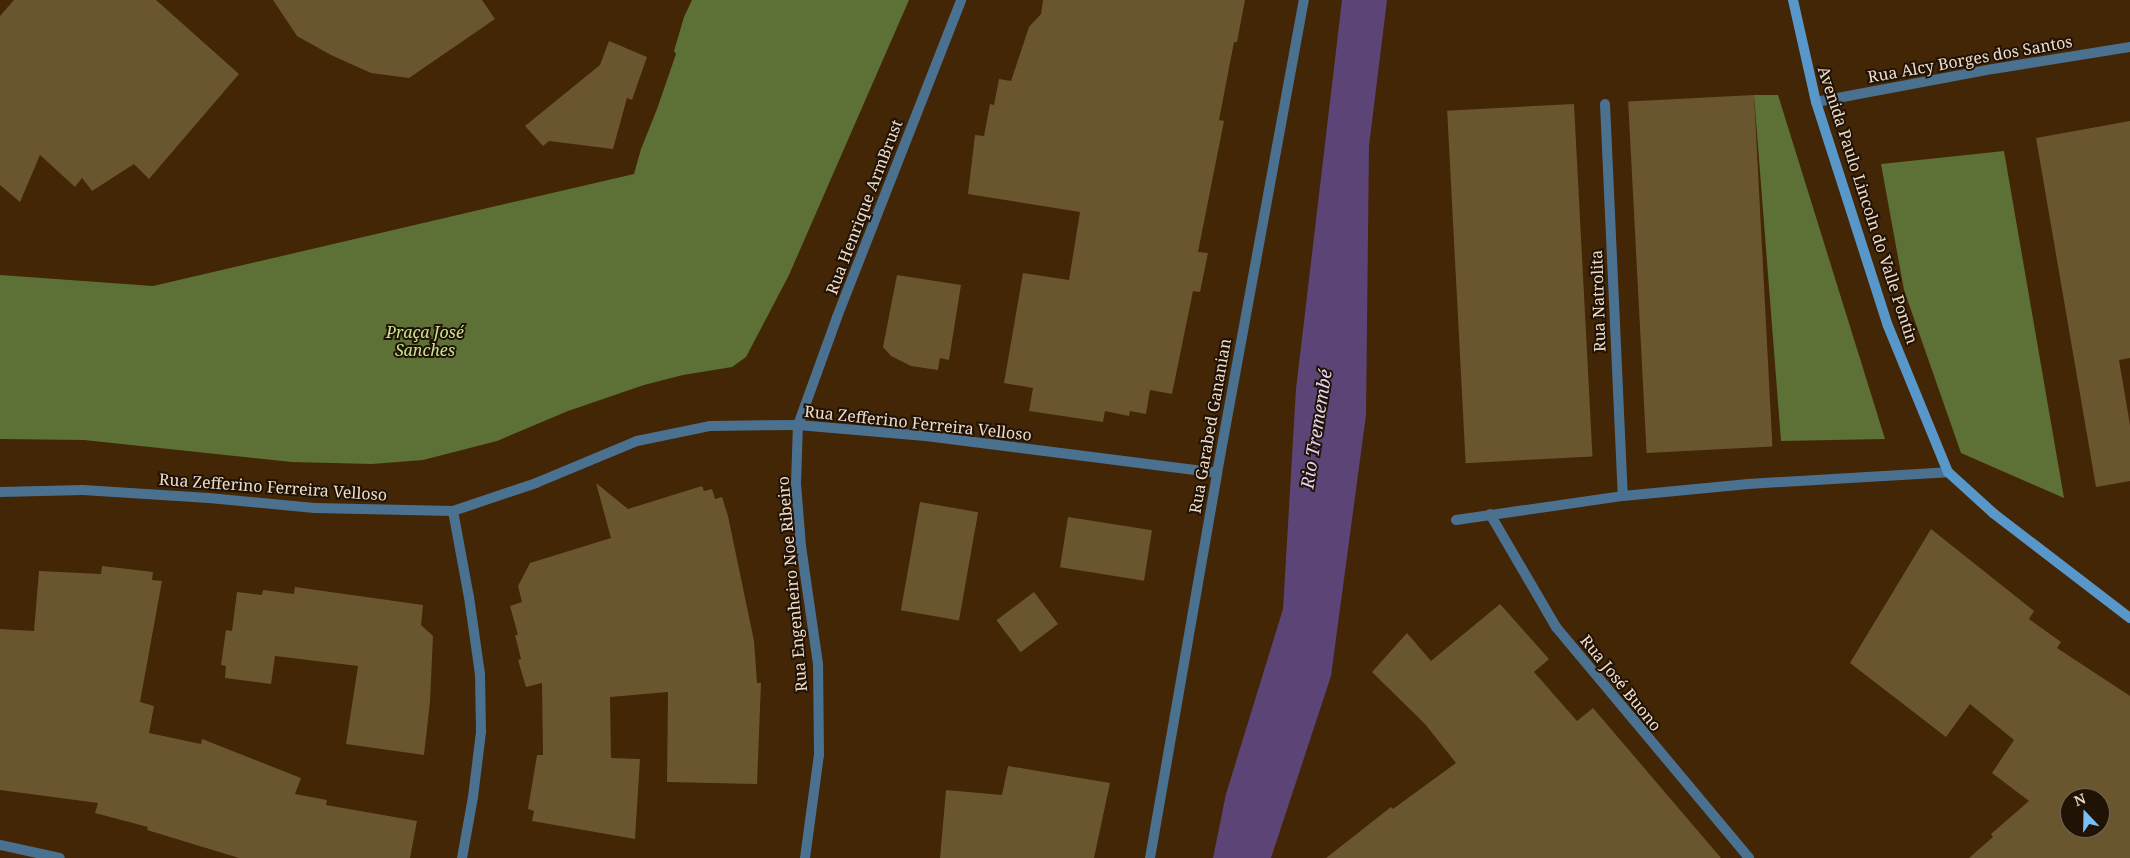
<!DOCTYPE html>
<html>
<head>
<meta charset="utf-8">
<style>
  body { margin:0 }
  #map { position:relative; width:2130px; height:858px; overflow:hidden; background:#432605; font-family:"Noto Serif",serif }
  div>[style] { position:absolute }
  .forest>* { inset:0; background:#5d7036 }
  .water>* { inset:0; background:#5c4477 }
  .building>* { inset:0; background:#69562e; transform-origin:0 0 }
  .street>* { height:10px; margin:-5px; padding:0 5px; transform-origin:5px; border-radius:5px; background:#4b7191 }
  .secondary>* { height:10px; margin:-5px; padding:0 5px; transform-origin:5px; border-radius:5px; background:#5897c9 }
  span { translate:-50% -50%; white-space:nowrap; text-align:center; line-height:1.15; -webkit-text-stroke:4px #201306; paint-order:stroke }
  .street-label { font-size:16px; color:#efddcc }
  .park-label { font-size:16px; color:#c8e690; font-style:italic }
  .water-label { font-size:18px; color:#e0d3f3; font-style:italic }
  .north { position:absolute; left:2060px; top:788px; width:50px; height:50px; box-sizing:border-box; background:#201306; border:1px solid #736455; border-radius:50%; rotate:339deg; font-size:14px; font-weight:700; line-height:20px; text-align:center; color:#efddcc }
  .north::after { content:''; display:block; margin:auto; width:18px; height:22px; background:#79bff8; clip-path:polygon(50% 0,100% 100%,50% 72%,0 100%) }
</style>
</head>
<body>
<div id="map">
  <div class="forest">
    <i style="clip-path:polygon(692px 0,909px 0,789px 275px,746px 357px,732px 367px,683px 375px,644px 385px,568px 411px,497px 441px,423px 460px,372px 464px,292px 462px,84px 440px,0 439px,0 275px,153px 286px,634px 174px,641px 149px,657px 109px,676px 54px,674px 51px,684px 17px)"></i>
    <i style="clip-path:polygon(1754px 95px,1778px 95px,1885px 439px,1781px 441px)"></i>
    <i style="clip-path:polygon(2004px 151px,2064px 498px,1961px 453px,1904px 290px,1881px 164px)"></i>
  </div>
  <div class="water">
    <i style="clip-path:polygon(1342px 0,1387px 0,1369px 146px,1366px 415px,1331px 676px,1271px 858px,1213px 858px,1226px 794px,1283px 609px,1296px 389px)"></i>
  </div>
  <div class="building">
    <i style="clip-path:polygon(14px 0,156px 0,239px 74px,149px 179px,134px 164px,92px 191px,82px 178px,75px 187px,40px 155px,20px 202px,0 185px,0 16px)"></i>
    <i style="clip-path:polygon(273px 0,482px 0,495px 19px,409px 78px,371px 73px,331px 55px,297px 36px)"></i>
    <i style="clip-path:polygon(1043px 0,1245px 0,1237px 42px,1234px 42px,1219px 120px,1224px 121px,1198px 252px,1208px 253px,1200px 292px,1193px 291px,1172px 394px,1150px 390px,1146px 414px,1130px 411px,1129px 416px,1105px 411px,1103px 422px,1029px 411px,1033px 388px,1004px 383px,1023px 273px,1069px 280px,1080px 212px,968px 194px,975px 135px,984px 136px,990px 104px,994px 105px,999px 79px,1011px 81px,1029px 27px,1041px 14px)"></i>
    <i style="clip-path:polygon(609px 41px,647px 57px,632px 100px,627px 98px,613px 149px,549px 141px,543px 146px,525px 126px,600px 65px)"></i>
    <i style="left:1754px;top:95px;width:352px;height:126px;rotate:87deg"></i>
    <i style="left:1574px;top:104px;width:353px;height:127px;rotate:87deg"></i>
    <i style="clip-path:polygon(2130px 121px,2130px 358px,2119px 360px,2130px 425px,2130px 481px,2096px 487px,2036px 138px)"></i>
    <i style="clip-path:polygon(897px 275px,961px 285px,949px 360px,940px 358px,938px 370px,911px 366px,891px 356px,883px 347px)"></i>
    <i style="clip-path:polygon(596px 483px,628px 509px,702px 486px,704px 491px,712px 489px,715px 499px,722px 497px,728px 516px,754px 641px,757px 683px,761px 683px,757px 784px,667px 782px,668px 692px,610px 697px,611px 758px,640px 759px,635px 839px,532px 821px,534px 811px,528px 809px,537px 755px,543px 755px,542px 683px,526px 687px,518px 660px,521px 659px,515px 635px,518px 635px,510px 606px,522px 602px,518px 586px,530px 563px,611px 538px)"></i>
    <i style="left:920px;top:502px;width:59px;height:110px;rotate:10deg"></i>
    <i style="left:1068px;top:517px;width:85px;height:51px;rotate:9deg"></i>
    <i style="clip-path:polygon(evenodd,1931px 529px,2034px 611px,2029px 619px,2061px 642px,2057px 648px,2130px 696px,2130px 858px,1969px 858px,1993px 837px,1991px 834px,2029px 801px,1992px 773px,2014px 740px,1970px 704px,1946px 737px,1850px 663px,1931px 529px,2070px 798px,2100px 798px,2100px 828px,2070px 828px,2070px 798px)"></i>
    <i style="clip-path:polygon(102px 566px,153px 572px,152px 580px,162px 581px,140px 702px,154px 706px,149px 733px,201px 744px,202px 739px,301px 778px,295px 794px,327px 800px,326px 805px,417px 821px,410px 858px,239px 858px,147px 830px,148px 827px,95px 813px,98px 803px,0 790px,0 629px,34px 631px,39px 571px,101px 574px)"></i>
    <i style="clip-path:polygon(295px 587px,423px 605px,421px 625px,433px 636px,430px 702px,424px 755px,346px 744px,358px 666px,275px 656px,271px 684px,225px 678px,226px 666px,221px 665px,226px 630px,232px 631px,237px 592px,262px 595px,263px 590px,294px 594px)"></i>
    <i style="left:1034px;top:592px;width:40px;height:47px;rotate:53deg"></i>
    <i style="clip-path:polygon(1500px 604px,1549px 659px,1534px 672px,1577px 721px,1593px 708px,1721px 858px,1326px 858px,1391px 807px,1393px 809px,1456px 763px,1425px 724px,1372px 672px,1407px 633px,1431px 661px)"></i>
    <i style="clip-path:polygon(1008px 766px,1110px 783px,1094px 858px,940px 858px,946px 790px,1002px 795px)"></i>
  </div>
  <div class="street">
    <i style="left:1816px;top:102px;width:180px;rotate:-10.6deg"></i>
    <i style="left:1993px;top:69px;width:139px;rotate:-9.1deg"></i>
    <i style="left:1605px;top:104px;width:392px;rotate:87.4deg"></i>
    <i style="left:0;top:492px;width:83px;rotate:-1.4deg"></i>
    <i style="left:83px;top:490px;width:126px;rotate:3.6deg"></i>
    <i style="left:209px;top:498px;width:106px;rotate:5.4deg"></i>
    <i style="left:315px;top:508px;width:138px;rotate:1.2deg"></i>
    <i style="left:453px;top:511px;width:88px;rotate:-18.6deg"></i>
    <i style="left:536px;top:483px;width:109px;rotate:-22.6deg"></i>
    <i style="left:637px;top:441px;width:75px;rotate:-11.6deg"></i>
    <i style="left:710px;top:426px;width:88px;rotate:-0.7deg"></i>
    <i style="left:798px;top:425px;width:128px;rotate:4.9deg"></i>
    <i style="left:926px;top:436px;width:293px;rotate:7.2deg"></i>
    <i style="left:453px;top:511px;width:87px;rotate:79.5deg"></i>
    <i style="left:469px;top:597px;width:78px;rotate:81.9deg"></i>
    <i style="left:480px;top:674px;width:58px;rotate:89deg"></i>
    <i style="left:481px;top:732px;width:65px;rotate:97deg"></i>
    <i style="left:473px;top:797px;width:62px;rotate:100.2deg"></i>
    <i style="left:1490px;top:514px;width:131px;rotate:59.7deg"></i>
    <i style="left:1556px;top:627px;width:301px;rotate:50.1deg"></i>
    <i style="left:1456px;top:520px;width:169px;rotate:-8.2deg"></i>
    <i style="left:1623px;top:496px;width:126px;rotate:-5.5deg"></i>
    <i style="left:1748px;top:484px;width:200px;rotate:-3.4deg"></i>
    <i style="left:0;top:845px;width:61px;rotate:12.2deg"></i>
    <i style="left:805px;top:858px;width:104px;rotate:-82.3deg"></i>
    <i style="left:819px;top:755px;width:91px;rotate:-90.6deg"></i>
    <i style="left:818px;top:664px;width:119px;rotate:-98.2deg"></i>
    <i style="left:801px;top:546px;width:62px;rotate:-94.6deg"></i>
    <i style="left:796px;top:484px;width:59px;rotate:-88.1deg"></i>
    <i style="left:798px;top:425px;width:115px;rotate:-70.1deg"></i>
    <i style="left:837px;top:317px;width:340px;rotate:-68.6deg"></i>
    <i style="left:1150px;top:858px;width:391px;rotate:-80.1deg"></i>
    <i style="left:1217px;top:473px;width:481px;rotate:-79.6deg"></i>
  </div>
  <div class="secondary">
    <i style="left:1793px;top:0;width:105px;rotate:77.3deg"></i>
    <i style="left:1816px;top:102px;width:235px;rotate:72.2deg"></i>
    <i style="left:1888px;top:326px;width:158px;rotate:67.7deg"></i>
    <i style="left:1948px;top:472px;width:61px;rotate:42.3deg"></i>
    <i style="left:1993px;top:513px;width:173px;rotate:37.5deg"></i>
  </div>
  <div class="street-label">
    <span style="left:1970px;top:59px;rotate:-10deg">Rua Alcy Borges dos Santos</span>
    <span style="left:1868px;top:205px;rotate:72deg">Avenida Paulo Lincoln do Valle Pontin</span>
    <span style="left:864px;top:207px;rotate:-69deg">Rua Henrique ArmBrust</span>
    <span style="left:1598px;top:301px;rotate:-92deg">Rua Natrolita</span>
    <span style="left:918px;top:423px;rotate:6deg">Rua Zefferino Ferreira Velloso</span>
    <span style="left:1210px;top:426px;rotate:-80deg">Rua Garabed Gananian</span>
    <span style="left:273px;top:487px;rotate:4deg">Rua Zefferino Ferreira Velloso</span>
    <span style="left:792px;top:584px;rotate:-95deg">Rua Engenheiro Noe Ribeiro</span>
    <span style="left:1621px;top:683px;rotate:51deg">Rua José Buono</span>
  </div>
  <div class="park-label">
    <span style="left:425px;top:341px">Praça José<br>Sanches</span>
  </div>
  <div class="water-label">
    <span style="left:1316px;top:429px;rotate:-81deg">Rio Tremembé</span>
  </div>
  <div class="north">N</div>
</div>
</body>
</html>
